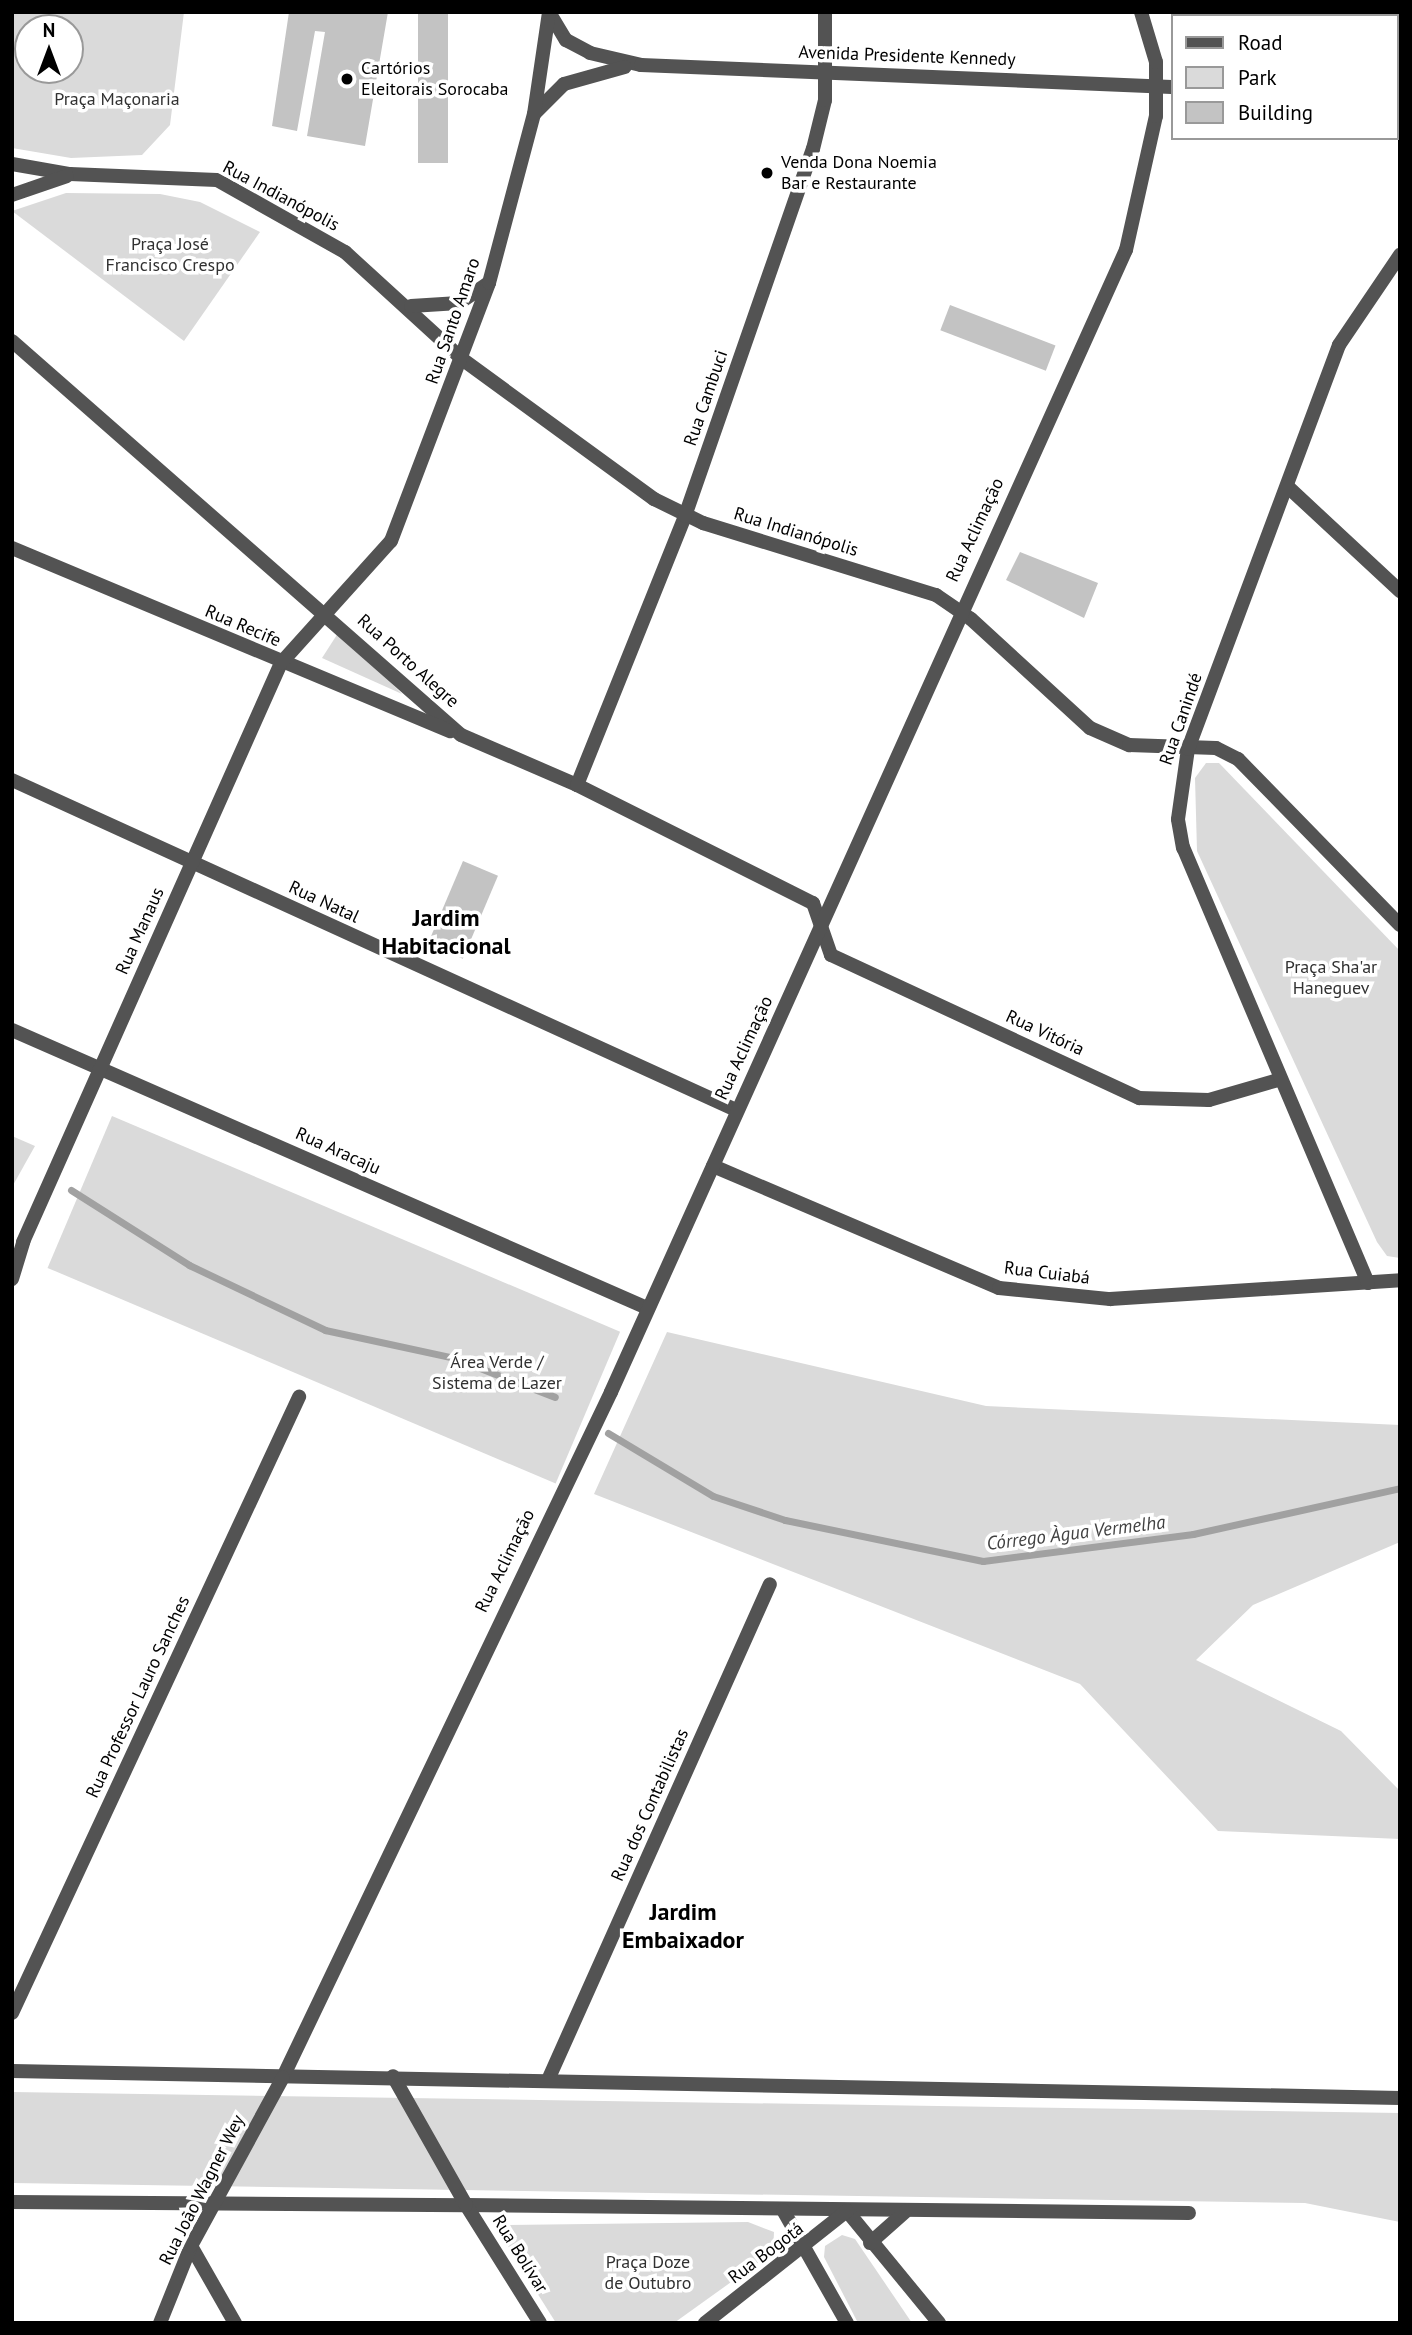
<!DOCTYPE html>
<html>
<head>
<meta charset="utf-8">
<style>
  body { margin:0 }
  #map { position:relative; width:1412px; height:2335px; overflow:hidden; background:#fff; font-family:"PT Sans",sans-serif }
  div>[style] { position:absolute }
  .green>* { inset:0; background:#dadada; transform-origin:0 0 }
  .stream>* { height:7px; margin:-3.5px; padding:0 3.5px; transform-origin:3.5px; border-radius:3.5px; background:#a1a1a1 }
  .building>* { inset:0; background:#c3c3c3; transform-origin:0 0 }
  .minor>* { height:14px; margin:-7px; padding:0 7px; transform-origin:7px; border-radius:7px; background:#535353 }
  .tertiary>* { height:14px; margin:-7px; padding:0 7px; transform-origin:7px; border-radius:7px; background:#535353 }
  .dots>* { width:19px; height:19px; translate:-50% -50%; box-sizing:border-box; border:4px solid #fff; border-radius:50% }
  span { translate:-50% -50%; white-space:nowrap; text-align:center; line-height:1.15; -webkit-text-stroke:7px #fff; paint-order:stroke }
  .street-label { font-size:18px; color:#000 }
  .poi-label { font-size:18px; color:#000 }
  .left { translate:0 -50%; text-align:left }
  .park-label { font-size:18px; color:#313131 }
  .water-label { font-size:19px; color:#424242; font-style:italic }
  .district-label { font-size:24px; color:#000; font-weight:700 }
  .frame { position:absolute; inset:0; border:14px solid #000; pointer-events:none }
  .legend { position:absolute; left:1171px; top:14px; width:228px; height:126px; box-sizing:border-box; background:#fff; border:2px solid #999; margin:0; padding:9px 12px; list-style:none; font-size:21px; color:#000 }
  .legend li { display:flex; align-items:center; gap:14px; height:35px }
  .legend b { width:35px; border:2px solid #999 }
  .north { position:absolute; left:14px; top:14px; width:70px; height:70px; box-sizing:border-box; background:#fff; border:2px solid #999; border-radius:50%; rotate:0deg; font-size:19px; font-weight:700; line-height:28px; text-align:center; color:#000 }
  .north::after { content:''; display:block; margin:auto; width:24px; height:32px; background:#000; clip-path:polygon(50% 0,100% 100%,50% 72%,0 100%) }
</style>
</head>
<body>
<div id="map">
  <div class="green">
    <i style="clip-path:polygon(evenodd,12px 12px,184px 12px,170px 125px,142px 155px,71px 158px,12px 148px,12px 12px,70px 28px,70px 70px,28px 70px,28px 28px,70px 28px)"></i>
    <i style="clip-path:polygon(66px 193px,160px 194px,200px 202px,260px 232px,184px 341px,12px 211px)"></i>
    <i style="clip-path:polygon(340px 630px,402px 694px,322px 658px)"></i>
    <i style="clip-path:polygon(1206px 763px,1219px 763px,1400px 951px,1400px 1258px,1387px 1256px,1377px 1242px,1197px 851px,1195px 778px)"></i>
    <i style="left:112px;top:1116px;width:552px;height:165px;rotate:23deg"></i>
    <i style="clip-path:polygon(12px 1136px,35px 1146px,12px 1187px)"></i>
    <i style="clip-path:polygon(667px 1332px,986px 1406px,1400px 1425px,1400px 1542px,1253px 1605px,1196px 1660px,1341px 1731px,1400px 1791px,1400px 1839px,1218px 1831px,1080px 1684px,594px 1494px)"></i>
    <i style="clip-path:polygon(12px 2092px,1400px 2113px,1400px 2222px,1305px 2203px,12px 2183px)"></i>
    <i style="clip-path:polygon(748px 2222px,774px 2232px,773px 2252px,674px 2323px,556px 2323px,500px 2234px,508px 2225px)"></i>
    <i style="clip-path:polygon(842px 2235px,855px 2239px,912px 2323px,858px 2323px,824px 2257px,825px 2246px)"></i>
  </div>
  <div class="stream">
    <i style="left:71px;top:1190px;width:140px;rotate:32.4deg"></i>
    <i style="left:189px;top:1265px;width:151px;rotate:25.5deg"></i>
    <i style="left:325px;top:1330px;width:132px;rotate:12.2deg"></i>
    <i style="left:454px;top:1358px;width:108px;rotate:21.1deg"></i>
    <i style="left:608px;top:1433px;width:122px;rotate:31deg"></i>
    <i style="left:713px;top:1496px;width:76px;rotate:18.4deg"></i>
    <i style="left:785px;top:1520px;width:202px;rotate:11.7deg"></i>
    <i style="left:983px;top:1561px;width:212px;rotate:-7.3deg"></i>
    <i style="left:1193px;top:1534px;width:212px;rotate:-12.5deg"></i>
  </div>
  <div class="building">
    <i style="clip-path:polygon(289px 12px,388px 12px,365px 146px,307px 136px,325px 32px,315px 31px,297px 131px,272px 126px)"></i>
    <i style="left:418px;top:12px;width:30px;height:151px"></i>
    <i style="left:950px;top:305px;width:113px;height:27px;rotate:21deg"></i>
    <i style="clip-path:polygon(1020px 552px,1098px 583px,1084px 618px,1006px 580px)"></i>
    <i style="left:463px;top:861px;width:38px;height:90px;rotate:23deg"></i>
  </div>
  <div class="minor">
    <i style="left:549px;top:12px;width:33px;rotate:59deg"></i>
    <i style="left:566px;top:40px;width:27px;rotate:28deg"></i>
    <i style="left:590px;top:53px;width:52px;rotate:13.2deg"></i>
    <i style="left:641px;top:65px;width:531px;rotate:2.37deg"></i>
    <i style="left:1396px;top:98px;width:4px"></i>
    <i style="left:535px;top:113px;width:41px;rotate:-45deg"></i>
    <i style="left:564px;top:84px;width:63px;rotate:-15.6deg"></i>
    <i style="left:12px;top:164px;width:59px;rotate:9.8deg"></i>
    <i style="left:70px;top:174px;width:147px;rotate:2.3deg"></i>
    <i style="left:217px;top:180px;width:147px;rotate:29.4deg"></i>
    <i style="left:345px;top:252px;width:159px;rotate:42.4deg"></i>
    <i style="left:462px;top:359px;width:238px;rotate:36.1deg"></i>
    <i style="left:654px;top:499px;width:55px;rotate:26.1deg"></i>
    <i style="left:703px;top:523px;width:244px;rotate:17.2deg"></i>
    <i style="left:936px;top:595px;width:42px;rotate:34.4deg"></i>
    <i style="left:971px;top:619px;width:161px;rotate:42.5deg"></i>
    <i style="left:1090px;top:728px;width:43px;rotate:23.6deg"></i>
    <i style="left:1129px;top:745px;width:87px;rotate:2deg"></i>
    <i style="left:1216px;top:748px;width:25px;rotate:27deg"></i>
    <i style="left:1238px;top:759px;width:232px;rotate:45.7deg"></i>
    <i style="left:12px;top:195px;width:58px;rotate:-19.1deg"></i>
    <i style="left:411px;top:306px;width:48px;rotate:-3.6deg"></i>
    <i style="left:459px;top:303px;width:36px;rotate:-34deg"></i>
    <i style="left:12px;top:341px;width:597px;rotate:41.27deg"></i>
    <i style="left:461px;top:735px;width:126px;rotate:23.3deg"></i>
    <i style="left:577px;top:785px;width:264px;rotate:26.6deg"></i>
    <i style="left:813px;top:903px;width:55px;rotate:70.9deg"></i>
    <i style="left:831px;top:955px;width:340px;rotate:24.9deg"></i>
    <i style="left:1139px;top:1098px;width:70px;rotate:1.6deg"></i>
    <i style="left:1209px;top:1100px;width:72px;rotate:-16.2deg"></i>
    <i style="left:1288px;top:487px;width:153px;rotate:42.9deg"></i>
    <i style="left:12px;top:548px;width:475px;rotate:22.7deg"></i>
    <i style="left:12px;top:780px;width:796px;rotate:24.5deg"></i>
    <i style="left:577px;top:785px;width:290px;rotate:-68.1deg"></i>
    <i style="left:685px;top:516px;width:389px;rotate:-70.8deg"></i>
    <i style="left:813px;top:149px;width:50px;rotate:-76.2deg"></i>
    <i style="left:825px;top:100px;width:88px;rotate:-90deg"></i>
    <i style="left:12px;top:1030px;width:693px;rotate:23.64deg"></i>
    <i style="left:713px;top:1166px;width:311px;rotate:23.1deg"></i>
    <i style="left:999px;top:1288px;width:112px;rotate:5.7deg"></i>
    <i style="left:1110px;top:1299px;width:291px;rotate:-3.7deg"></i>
    <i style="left:12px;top:1279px;width:39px;rotate:-73deg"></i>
    <i style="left:23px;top:1242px;width:634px;rotate:-65.98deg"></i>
    <i style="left:281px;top:663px;width:164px;rotate:-48deg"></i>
    <i style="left:391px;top:541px;width:276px;rotate:-69.2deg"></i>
    <i style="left:489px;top:283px;width:175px;rotate:-75.1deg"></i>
    <i style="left:534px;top:114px;width:103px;rotate:-81.6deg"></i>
    <i style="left:1368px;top:1283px;width:473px;rotate:-113deg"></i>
    <i style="left:1183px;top:848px;width:29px;rotate:-100deg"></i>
    <i style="left:1178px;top:819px;width:71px;rotate:-81.9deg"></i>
    <i style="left:1188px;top:749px;width:431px;rotate:-69.5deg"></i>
    <i style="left:1339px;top:345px;width:109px;rotate:-55.9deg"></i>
    <i style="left:12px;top:2013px;width:680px;rotate:-65.02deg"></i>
    <i style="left:283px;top:2077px;width:759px;rotate:-64.41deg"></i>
    <i style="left:611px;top:1392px;width:1253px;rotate:-65.73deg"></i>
    <i style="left:1126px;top:250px;width:137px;rotate:-77.4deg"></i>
    <i style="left:1156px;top:116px;width:54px;rotate:-90deg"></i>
    <i style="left:1156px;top:62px;width:52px;rotate:-106.7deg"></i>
    <i style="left:548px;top:2080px;width:543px;rotate:-65.89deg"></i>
    <i style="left:466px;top:2205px;width:723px;rotate:0.63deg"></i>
    <i style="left:466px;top:2205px;width:139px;rotate:57.9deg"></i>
    <i style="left:783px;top:2210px;width:130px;rotate:60.5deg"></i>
    <i style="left:847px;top:2211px;width:145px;rotate:50.6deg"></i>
    <i style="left:870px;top:2243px;width:47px;rotate:-41.5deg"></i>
    <i style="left:191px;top:2246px;width:89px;rotate:60.3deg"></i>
    <i style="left:705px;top:2323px;width:181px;rotate:-38.3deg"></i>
  </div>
  <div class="tertiary">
    <i style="left:12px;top:2071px;width:1388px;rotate:1.11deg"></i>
    <i style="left:12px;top:2202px;width:454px;rotate:0.4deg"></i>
    <i style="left:466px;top:2205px;width:148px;rotate:-119.5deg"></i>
    <i style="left:160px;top:2323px;width:83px;rotate:-68.1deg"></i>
    <i style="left:191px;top:2246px;width:192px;rotate:-61.4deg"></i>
  </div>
  <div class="dots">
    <i style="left:347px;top:79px;background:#000"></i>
    <i style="left:767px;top:173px;background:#000"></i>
  </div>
  <div class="street-label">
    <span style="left:907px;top:56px;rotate:2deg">Avenida Presidente Kennedy</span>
    <span style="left:281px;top:196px;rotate:28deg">Rua Indianópolis</span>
    <span style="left:453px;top:321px;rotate:-71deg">Rua Santo Amaro</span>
    <span style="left:706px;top:398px;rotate:-71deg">Rua Cambuci</span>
    <span style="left:975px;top:530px;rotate:-65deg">Rua Aclimação</span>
    <span style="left:796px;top:532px;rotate:17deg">Rua Indianópolis</span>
    <span style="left:243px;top:626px;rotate:23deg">Rua Recife</span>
    <span style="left:408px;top:661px;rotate:42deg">Rua Porto Alegre</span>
    <span style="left:1181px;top:719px;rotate:-71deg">Rua Canindé</span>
    <span style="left:324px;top:902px;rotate:25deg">Rua Natal</span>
    <span style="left:140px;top:931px;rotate:-66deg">Rua Manaus</span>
    <span style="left:1045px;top:1033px;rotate:25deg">Rua Vitória</span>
    <span style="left:744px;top:1048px;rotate:-65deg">Rua Aclimação</span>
    <span style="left:338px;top:1151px;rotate:24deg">Rua Aracaju</span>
    <span style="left:1047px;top:1273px;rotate:7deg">Rua Cuiabá</span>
    <span style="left:505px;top:1561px;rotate:-64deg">Rua Aclimação</span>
    <span style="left:138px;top:1697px;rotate:-65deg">Rua Professor Lauro Sanches</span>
    <span style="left:650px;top:1805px;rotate:-66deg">Rua dos Contabilistas</span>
    <span style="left:202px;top:2190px;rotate:-63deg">Rua João Wagner Wey</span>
    <span style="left:766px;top:2253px;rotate:-37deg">Rua Bogotá</span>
    <span style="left:520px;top:2254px;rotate:58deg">Rua Bolívar</span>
  </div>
  <div class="poi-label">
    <span class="left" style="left:361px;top:79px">Cartórios<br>Eleitorais Sorocaba</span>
    <span class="left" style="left:781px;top:173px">Venda Dona Noemia<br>Bar e Restaurante</span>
  </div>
  <div class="park-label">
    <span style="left:117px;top:99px">Praça Maçonaria</span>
    <span style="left:170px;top:255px">Praça José<br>Francisco Crespo</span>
    <span style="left:1331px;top:978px">Praça Sha'ar<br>Haneguev</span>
    <span style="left:497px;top:1373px">Área Verde /<br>Sistema de Lazer</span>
    <span style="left:648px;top:2273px">Praça Doze<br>de Outubro</span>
  </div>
  <div class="water-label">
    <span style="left:1076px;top:1533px;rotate:-7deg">Córrego Àgua Vermelha</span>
  </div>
  <div class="district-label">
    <span style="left:446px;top:932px">Jardim<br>Habitacional</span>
    <span style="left:683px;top:1926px">Jardim<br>Embaixador</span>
  </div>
  <div class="frame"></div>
  <ul class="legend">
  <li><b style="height:9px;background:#535353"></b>Road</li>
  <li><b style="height:19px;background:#dadada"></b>Park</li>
  <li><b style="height:19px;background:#c3c3c3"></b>Building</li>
  </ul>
  <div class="north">N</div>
</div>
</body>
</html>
